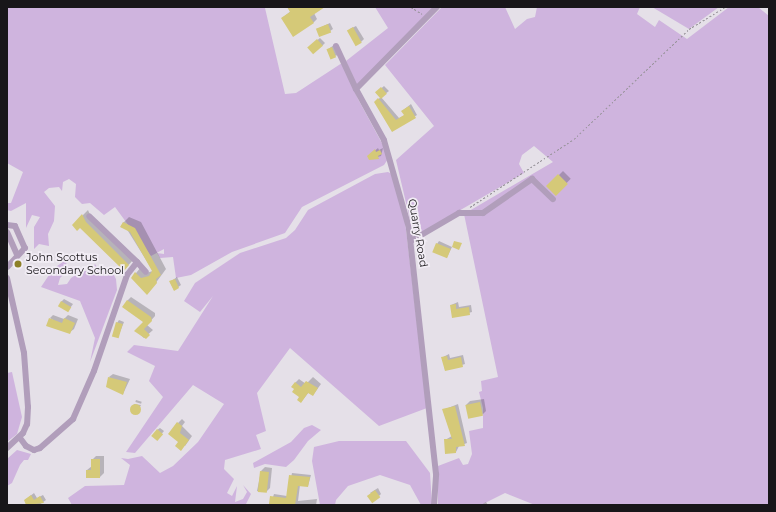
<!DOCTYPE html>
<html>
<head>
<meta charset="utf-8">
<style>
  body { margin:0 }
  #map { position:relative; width:776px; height:512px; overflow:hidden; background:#e5e0e8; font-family:Montserrat,sans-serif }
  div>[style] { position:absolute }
  .green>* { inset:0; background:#cfb4de }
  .shadow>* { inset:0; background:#0003; transform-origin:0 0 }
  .building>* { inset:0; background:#d5c978; transform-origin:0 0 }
  .round { border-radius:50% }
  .path>* { height:1px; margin-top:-0.5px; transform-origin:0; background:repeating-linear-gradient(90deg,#959197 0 2px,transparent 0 4px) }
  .minor>* { height:6px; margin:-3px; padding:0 3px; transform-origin:3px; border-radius:3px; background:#b19ebb }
  .dots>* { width:11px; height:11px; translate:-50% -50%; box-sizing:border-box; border:2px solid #f2edf5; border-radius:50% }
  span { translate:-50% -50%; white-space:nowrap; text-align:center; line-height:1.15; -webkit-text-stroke:3.5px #f2edf5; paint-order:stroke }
  .street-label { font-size:11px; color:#181619 }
  .poi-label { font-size:11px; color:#181619 }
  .left { translate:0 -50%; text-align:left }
  .frame { position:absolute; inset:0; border:8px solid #181619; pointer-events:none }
</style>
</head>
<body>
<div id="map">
  <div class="green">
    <i style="clip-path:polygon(7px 7px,267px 7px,265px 8px,285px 94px,296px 93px,342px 63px,358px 99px,384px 147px,388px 159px,384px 165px,302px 207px,285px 233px,232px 252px,191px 275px,176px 278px,173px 257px,160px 258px,157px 253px,164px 254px,164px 249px,151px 256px,115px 207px,104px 215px,90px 203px,82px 204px,75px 197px,76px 184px,69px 179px,63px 182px,62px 191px,59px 187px,49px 188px,44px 192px,55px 206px,54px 221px,48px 234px,49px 246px,39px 244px,34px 249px,34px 227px,40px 217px,32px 215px,26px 228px,26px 203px,11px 211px,7px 210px,7px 203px,11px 203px,23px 172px,7px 163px)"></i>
    <i style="clip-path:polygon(375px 7px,435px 7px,357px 86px,346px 61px,388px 28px)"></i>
    <i style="clip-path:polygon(442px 7px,505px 7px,515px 29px,527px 19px,535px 17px,537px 7px,640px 7px,637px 14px,655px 27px,659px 20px,687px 39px,729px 7px,758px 7px,769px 16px,769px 505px,535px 505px,505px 493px,481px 505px,438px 505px,438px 466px,459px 458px,463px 465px,468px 464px,472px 454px,469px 431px,483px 428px,483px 408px,479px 392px,482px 391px,481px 381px,498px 377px,464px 214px,553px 162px,534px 146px,522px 155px,519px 164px,524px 173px,414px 237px,396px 160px,434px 126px,385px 65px)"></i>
    <i style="clip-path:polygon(652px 7px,719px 7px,689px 29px)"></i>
    <i style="clip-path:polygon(388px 172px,392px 174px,405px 221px,427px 408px,379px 426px,290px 348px,257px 393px,266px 431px,256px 435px,261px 449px,225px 460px,224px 469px,234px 479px,227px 493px,232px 496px,237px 486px,235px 502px,243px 499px,247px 492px,243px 485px,251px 494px,246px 504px,72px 505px,68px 498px,85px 486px,124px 485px,130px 465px,121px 458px,128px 459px,142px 456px,160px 473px,173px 466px,198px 442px,224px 404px,193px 385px,135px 453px,126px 452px,163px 397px,149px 381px,155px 366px,127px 352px,134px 345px,178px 351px,213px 296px,200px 312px,184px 301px,195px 283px,240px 253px,286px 238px,295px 230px,308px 210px,375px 174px)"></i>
    <i style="clip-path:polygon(67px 259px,65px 273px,60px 278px,58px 285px,67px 284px,71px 278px,82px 271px,90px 271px,95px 264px,100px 271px,110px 268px,116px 279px,117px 290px,90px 362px,95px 338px,80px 301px,41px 287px,53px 269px)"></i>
    <i style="clip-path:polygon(12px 372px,22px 417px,17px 434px,7px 442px,7px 373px)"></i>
    <i style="clip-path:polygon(312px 425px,321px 430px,308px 441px,294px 460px,286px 467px,265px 464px,254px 468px,253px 463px,291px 442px,304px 428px)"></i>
    <i style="clip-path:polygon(339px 441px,406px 441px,430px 473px,432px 505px,421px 505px,410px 485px,380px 475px,348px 486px,336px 500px,335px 505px,320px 505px,312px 461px,314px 447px)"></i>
    <i style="clip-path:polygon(17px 450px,31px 454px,28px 460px,24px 460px,20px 465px,12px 483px,7px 486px,7px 459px)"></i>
  </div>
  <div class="shadow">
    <i style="clip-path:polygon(289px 7px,323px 7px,314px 13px,317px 19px,314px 22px,293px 35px,282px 18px,291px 11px)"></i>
    <i style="clip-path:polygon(330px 23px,333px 29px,330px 31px,317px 29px)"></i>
    <i style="clip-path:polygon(356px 26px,364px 39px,361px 42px,350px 29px)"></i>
    <i style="clip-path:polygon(320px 38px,325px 43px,322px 46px,310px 46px)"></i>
    <i style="clip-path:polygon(334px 45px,338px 54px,336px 56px,327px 50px)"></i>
    <i style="clip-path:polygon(384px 86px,389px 91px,381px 97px,399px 118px,405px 115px,402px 111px,411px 104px,417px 115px,393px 130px,375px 102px,381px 97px,376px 93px)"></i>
    <i style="clip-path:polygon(378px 148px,379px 150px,383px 148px,381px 156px,370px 159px,371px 154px)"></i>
    <i style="left:563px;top:171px;width:11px;height:21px;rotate:45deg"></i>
    <i style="clip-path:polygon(88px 210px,91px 217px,134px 259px,124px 270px,80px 227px,73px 225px)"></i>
    <i style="clip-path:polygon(129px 217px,141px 222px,166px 269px,152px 288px,132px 278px,141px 267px,146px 273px,153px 271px,123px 223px)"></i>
    <i style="clip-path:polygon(439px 241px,452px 247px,447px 257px,437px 244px)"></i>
    <i style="clip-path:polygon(177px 277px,181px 285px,174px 290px,170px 282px)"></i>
    <i style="clip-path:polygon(131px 297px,155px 313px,155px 316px,147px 325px,153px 330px,144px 338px,136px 331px,144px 322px,127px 301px)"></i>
    <i style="clip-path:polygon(64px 299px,73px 304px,68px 311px,61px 302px)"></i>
    <i style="clip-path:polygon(458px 302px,459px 307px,471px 305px,472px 312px,453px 317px,451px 305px)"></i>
    <i style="clip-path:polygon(53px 315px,64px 319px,68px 315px,78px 319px,74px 329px,70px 332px,50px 318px)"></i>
    <i style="clip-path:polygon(119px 320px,124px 322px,118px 337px,117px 323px)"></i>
    <i style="clip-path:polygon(449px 354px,450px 358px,463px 355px,465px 364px,445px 370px,443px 357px)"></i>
    <i style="clip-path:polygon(113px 374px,130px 379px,123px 394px,109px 377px)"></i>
    <i style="clip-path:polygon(313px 377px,321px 384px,313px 395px,309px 392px,301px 402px,295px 383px,299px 379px,306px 384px)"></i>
    <i style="clip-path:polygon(484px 399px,486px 411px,482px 415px,466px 405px,470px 401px)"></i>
    <i style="left:136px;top:400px;width:6px;height:2px;rotate:18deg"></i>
    <i style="clip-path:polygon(134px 404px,141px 405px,136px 414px,131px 413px)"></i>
    <i style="clip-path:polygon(458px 404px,467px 443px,459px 446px,456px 452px,445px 440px,452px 436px,443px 410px)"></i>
    <i style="clip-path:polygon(182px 419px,185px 422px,182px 426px,192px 436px,185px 446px,179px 441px,178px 423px)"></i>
    <i style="clip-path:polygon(160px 428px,164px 431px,159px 437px,157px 430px)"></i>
    <i style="clip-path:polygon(96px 456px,104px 456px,104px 473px,100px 477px,87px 470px,92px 466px,92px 460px)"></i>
    <i style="clip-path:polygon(265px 467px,272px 468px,270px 488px,266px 492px,257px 491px,261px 471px)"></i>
    <i style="clip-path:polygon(292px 473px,311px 475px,308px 486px,300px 485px,298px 501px,317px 499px,316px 505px,271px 503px,274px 494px,287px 496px)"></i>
    <i style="clip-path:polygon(378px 488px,381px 494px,379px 496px,370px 493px)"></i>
    <i style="clip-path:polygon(34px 493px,37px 498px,43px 495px,46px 500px,39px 505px,28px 505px,25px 500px)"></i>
    <i style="clip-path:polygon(486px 502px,488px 505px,481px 505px)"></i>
  </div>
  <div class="building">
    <i style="clip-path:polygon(287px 7px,325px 7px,310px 17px,314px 23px,293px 37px,281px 18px,290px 12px)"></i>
    <i style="left:328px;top:24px;width:9px;height:13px;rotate:69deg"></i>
    <i style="left:353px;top:27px;width:18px;height:7px;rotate:61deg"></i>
    <i style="left:317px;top:39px;width:9px;height:13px;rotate:49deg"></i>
    <i style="left:332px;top:47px;width:11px;height:6px;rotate:68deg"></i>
    <i style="left:381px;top:87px;width:9px;height:8px;rotate:49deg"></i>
    <i style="clip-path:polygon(378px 98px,396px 120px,404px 115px,401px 111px,409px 106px,416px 118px,392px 132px,374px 102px)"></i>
    <i style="clip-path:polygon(375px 149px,376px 152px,380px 150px,382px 154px,378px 156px,379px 159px,369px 160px,367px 156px)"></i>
    <i style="left:558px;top:174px;width:14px;height:17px;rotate:45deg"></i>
    <i style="clip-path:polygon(82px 214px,86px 222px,129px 265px,124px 271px,80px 228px,77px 231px,72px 225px)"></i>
    <i style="clip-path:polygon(123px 222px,135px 228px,161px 275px,156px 279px,157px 283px,147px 295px,131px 278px,135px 272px,141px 278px,149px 276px,152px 271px,130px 232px,120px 227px)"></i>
    <i style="clip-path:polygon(454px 241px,462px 243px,459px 250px,452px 247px)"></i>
    <i style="left:436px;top:243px;width:16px;height:10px;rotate:22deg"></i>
    <i style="clip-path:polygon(175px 279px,179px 288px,174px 291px,169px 281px)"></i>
    <i style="clip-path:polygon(127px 300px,151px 317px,152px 321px,144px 329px,150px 335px,146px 339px,134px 331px,143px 322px,122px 307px)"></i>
    <i style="left:61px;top:301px;width:12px;height:6px;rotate:31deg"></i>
    <i style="clip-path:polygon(456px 304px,456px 309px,469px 307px,470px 315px,452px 318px,450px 305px)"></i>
    <i style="clip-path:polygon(49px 318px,62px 323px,64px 318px,75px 323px,70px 334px,46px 326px)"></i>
    <i style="left:116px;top:322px;width:7px;height:15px;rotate:16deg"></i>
    <i style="clip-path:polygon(447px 356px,448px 360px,461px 357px,463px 367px,445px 371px,441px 357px)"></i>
    <i style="clip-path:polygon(108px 377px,127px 382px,123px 395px,106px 387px)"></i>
    <i style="clip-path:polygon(306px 381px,318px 388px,313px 396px,308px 393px,301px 403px,297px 400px,299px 397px,292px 392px,294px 389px,291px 387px,295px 382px,301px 387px)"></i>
    <i style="left:480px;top:402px;width:14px;height:15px;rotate:78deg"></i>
    <i class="round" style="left:129.5px;top:403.5px;width:11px;height:11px"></i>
    <i style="clip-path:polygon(455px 406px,465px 446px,456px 447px,456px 453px,445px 454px,444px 439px,452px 439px,442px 409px)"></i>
    <i style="clip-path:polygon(177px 422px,182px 426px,180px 433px,189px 440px,181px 451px,175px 446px,178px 442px,168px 434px)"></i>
    <i style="left:157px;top:429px;width:8px;height:9px;rotate:40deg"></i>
    <i style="clip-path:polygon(91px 459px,100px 459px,100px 478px,86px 478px,86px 470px,91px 470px)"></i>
    <i style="left:260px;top:471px;width:9px;height:21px;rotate:6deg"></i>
    <i style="clip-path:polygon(289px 475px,310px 477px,308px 487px,298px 486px,295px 505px,269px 504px,270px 496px,286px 498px)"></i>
    <i style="left:375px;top:490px;width:9px;height:10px;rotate:54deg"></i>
    <i style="clip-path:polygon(31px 495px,34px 500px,40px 496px,44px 503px,26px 505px,24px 500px)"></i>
  </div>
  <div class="path">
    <i style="left:411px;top:7px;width:13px;rotate:32deg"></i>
    <i style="left:470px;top:207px;width:124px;rotate:-33.2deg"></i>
    <i style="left:574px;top:139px;width:159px;rotate:-43.7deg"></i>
    <i style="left:689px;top:29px;width:42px;rotate:-31.4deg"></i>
  </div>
  <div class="minor">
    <i style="left:336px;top:46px;width:47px;rotate:65.1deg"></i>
    <i style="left:7px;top:225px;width:8px;rotate:7deg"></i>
    <i style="left:15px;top:226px;width:24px;rotate:66deg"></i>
    <i style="left:25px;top:248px;width:26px;rotate:133deg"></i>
    <i style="left:7px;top:232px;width:24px;rotate:66deg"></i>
    <i style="left:411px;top:241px;width:56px;rotate:-30.3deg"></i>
    <i style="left:459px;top:213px;width:24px"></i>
    <i style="left:483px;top:213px;width:60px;rotate:-34.8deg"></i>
    <i style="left:532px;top:179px;width:29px;rotate:44deg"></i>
    <i style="left:137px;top:262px;width:13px;rotate:48deg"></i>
    <i style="left:7px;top:278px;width:77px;rotate:77.2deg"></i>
    <i style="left:24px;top:353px;width:54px;rotate:85.8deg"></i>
    <i style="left:28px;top:407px;width:17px;rotate:93deg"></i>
    <i style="left:27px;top:424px;width:10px;rotate:114deg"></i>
    <i style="left:23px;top:433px;width:22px;rotate:137deg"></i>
    <i style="left:20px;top:438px;width:10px;rotate:53deg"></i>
    <i style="left:26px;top:446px;width:9px;rotate:27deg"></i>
    <i style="left:34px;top:450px;width:6px;rotate:-18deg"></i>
    <i style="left:40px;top:448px;width:44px;rotate:-41.3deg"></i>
    <i style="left:73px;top:419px;width:52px;rotate:-66.4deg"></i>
    <i style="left:94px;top:371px;width:102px;rotate:-71deg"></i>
    <i style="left:127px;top:275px;width:16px;rotate:-52deg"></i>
    <i style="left:137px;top:262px;width:66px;rotate:-136.2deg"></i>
    <i style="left:434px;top:505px;width:31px;rotate:-86deg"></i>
    <i style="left:436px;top:474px;width:247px;rotate:-96.3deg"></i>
    <i style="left:409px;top:228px;width:91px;rotate:-105.9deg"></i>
    <i style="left:384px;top:140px;width:58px;rotate:-118.8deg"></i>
    <i style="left:356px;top:89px;width:115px;rotate:-45.4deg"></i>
  </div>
  <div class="dots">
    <i style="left:18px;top:264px;background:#8d8028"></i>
  </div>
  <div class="street-label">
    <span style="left:418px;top:233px;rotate:80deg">Quarry Road</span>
  </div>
  <div class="poi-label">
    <span class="left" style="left:26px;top:264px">John Scottus<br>Secondary School</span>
  </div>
  <div class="frame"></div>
</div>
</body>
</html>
